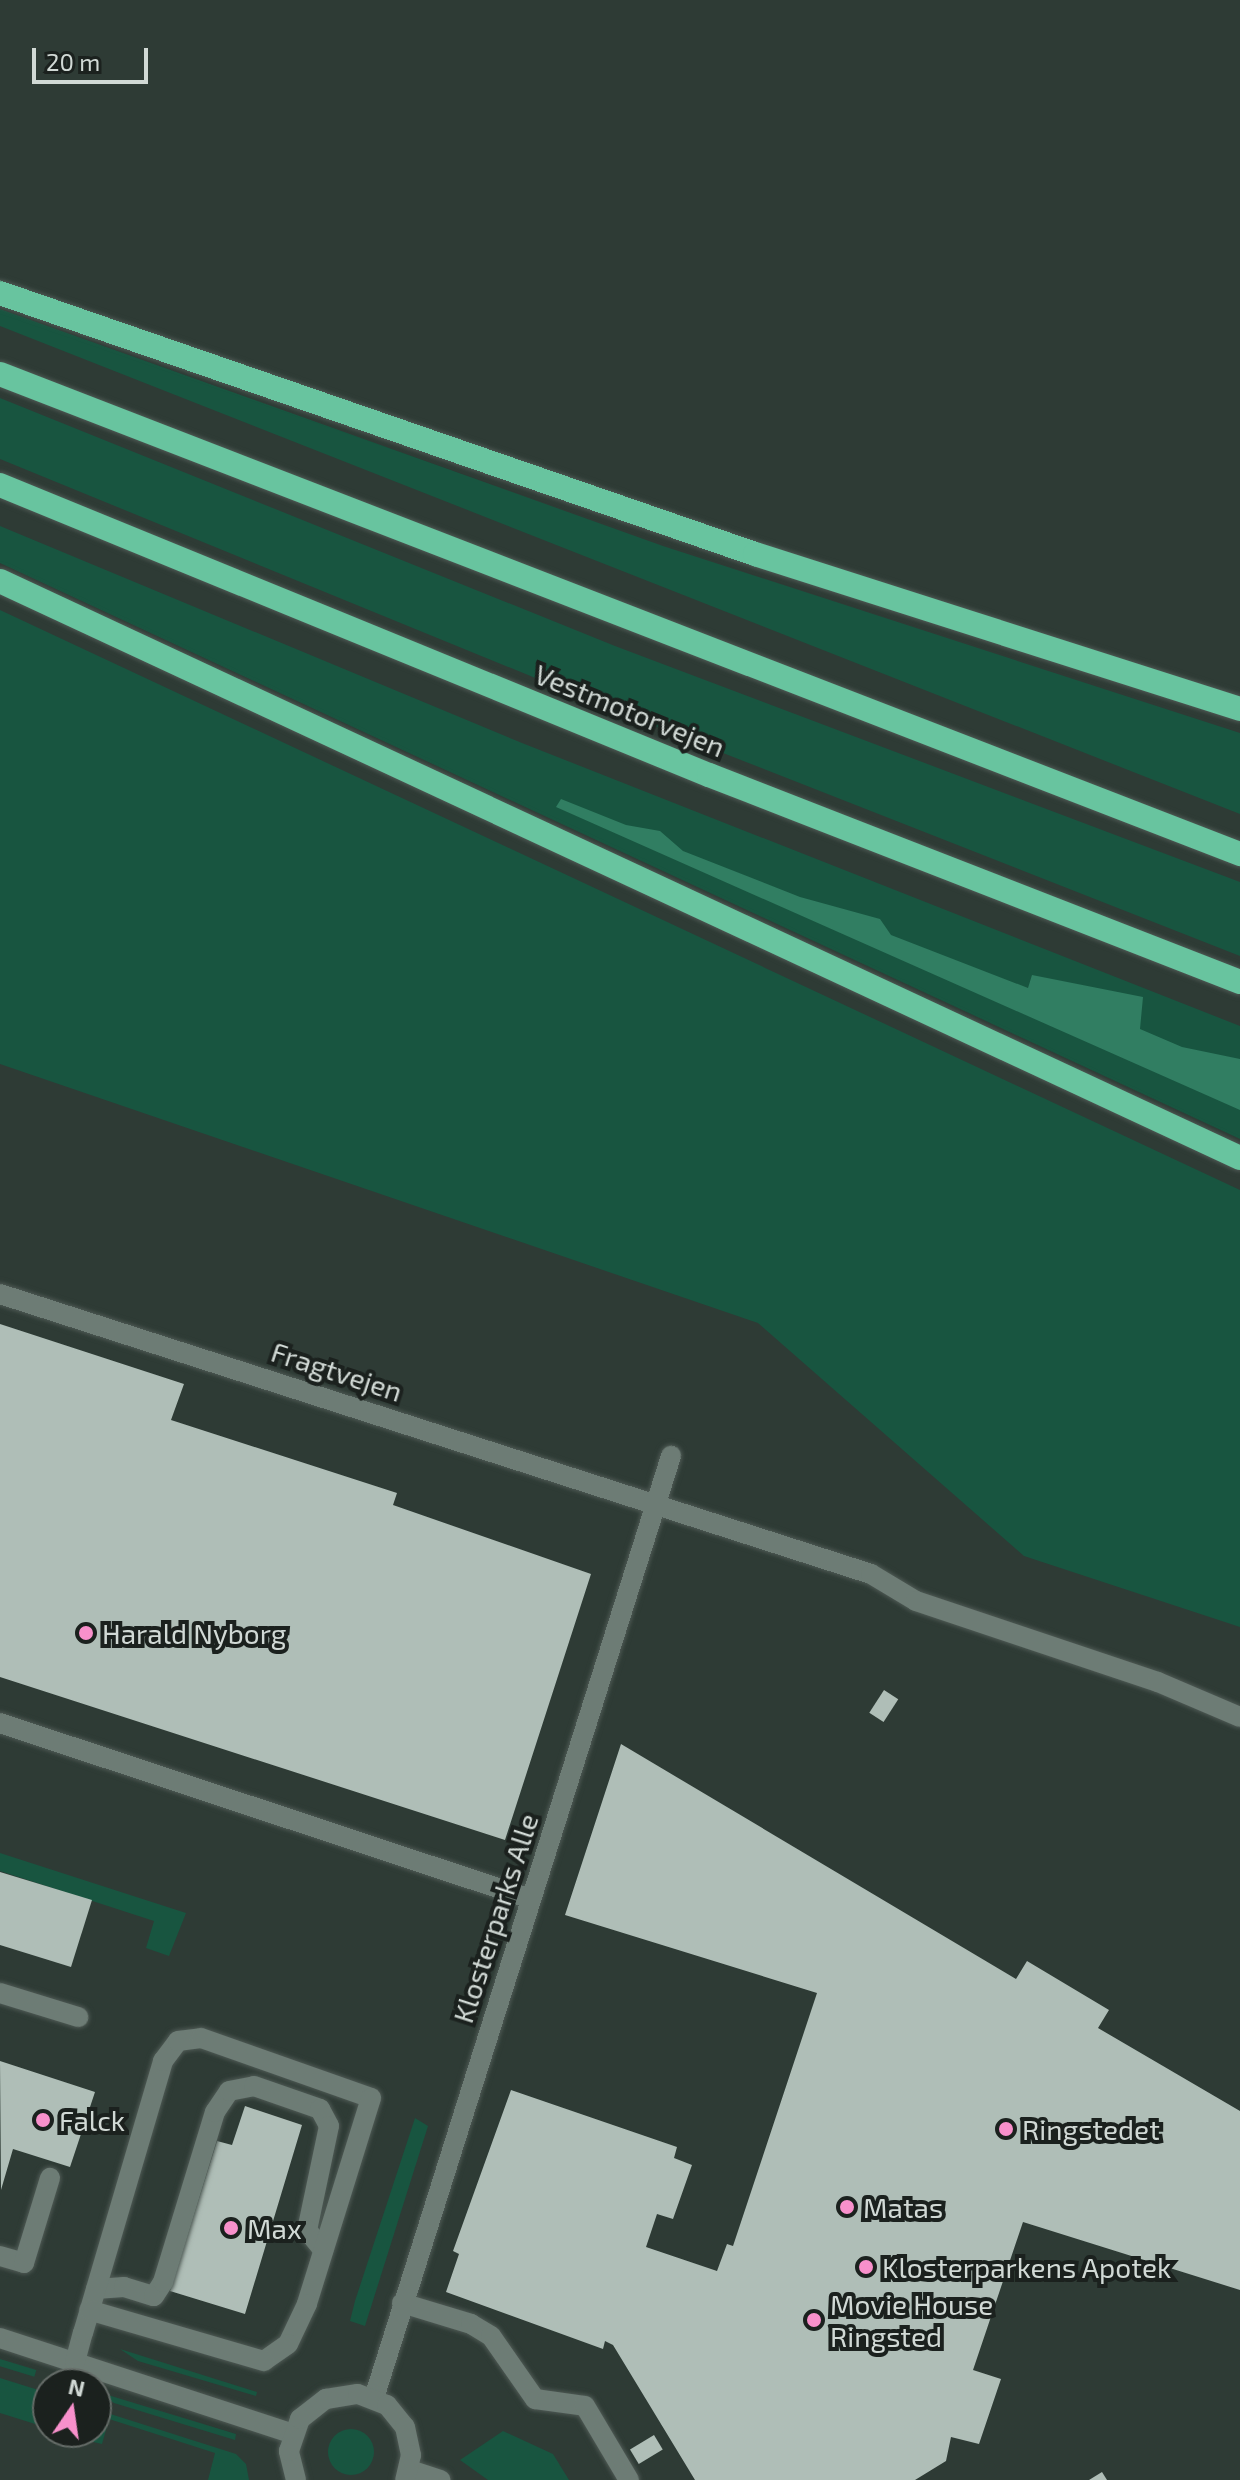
<!DOCTYPE html>
<html>
<head>
<meta charset="utf-8">
<style>
  body { margin:0 }
  #map { position:relative; width:1240px; height:2480px; overflow:hidden; background:#2e3b35; font-family:"Exo 2",sans-serif }
  div>[style] { position:absolute }
  .green>* { inset:0; background:#185540; transform-origin:0 0 }
  .round { border-radius:50% }
  .forest>* { inset:0; background:#317e62 }
  .building>* { inset:0; background:#afbeb7; transform-origin:0 0 }
  .roads { filter:drop-shadow(0 0 2px #4e5954) drop-shadow(0 0 2px #4e5954) }
  .minor>* { height:20px; margin:-10px; padding:0 10px; transform-origin:10px; border-radius:10px; background:#6d7c75 }
  .highway>* { height:24px; margin:-12px; padding:0 12px; transform-origin:12px; border-radius:12px; background:#68c49f }
  .dots>* { width:22px; height:22px; translate:-50% -50%; box-sizing:border-box; border:4px solid #1b211e; border-radius:50% }
  span { translate:-50% -50%; white-space:nowrap; text-align:center; line-height:1.15; -webkit-text-stroke:8px #1b211e; paint-order:stroke }
  .street-label { font-size:28px; color:#d1d9d5 }
  .poi-label { font-size:28px; color:#d1d9d5 }
  .left { translate:0 -50%; text-align:left }
  .north { position:absolute; left:32px; top:2368px; width:80px; height:80px; box-sizing:border-box; background:#1b211e; border:2px solid #646b67; border-radius:50%; rotate:13deg; font-size:22px; font-weight:700; line-height:32px; text-align:center; color:#d1d9d5 }
  .north::after { content:''; display:block; margin:auto; width:28px; height:36px; background:#f890cb; clip-path:polygon(50% 0,100% 100%,50% 72%,0 100%) }
  .scale { position:absolute; left:32px; top:48px; width:116px; height:36px; box-sizing:border-box; border:4px solid #d1d9d5; border-top:0; padding-left:10px; font-size:24px; line-height:28px; white-space:nowrap; color:#d1d9d5; -webkit-text-stroke:6px #1b211e; paint-order:stroke }
</style>
</head>
<body>
<div id="map">
  <div class="green">
    <i style="clip-path:polygon(0 309px,663px 546px,1240px 733px,1240px 814px,0 326px)"></i>
    <i style="clip-path:polygon(0 398px,615px 646px,1240px 882px,1240px 956px,611px 709px,0 459px)"></i>
    <i style="clip-path:polygon(0 526px,522px 743px,1240px 1026px,1240px 1139px,0 563px)"></i>
    <i style="clip-path:polygon(0 610px,1240px 1190px,1240px 1627px,1024px 1556px,758px 1323px,0 1064px)"></i>
    <i style="clip-path:polygon(0 1853px,186px 1913px,169px 1956px,146px 1948px,154px 1921px,0 1871px)"></i>
    <i style="clip-path:polygon(415px 2118px,428px 2126px,365px 2326px,350px 2321px,355px 2301px)"></i>
    <i style="clip-path:polygon(120px 2349px,257px 2392px,256px 2396px,138px 2361px)"></i>
    <i style="left:0;top:2359px;width:38px;height:7px;rotate:17deg"></i>
    <i style="clip-path:polygon(0 2378px,48px 2393px,48px 2428px,0 2413px)"></i>
    <i style="clip-path:polygon(98px 2392px,236px 2434px,235px 2440px,114px 2403px)"></i>
    <i style="clip-path:polygon(101px 2411px,236px 2454px,246px 2464px,249px 2480px,208px 2480px,215px 2453px,109px 2419px,102px 2444px,85px 2440px,87px 2432px,96px 2432px,96px 2412px)"></i>
    <i class="round" style="left:328px;top:2429px;width:46px;height:46px"></i>
    <i style="clip-path:polygon(503px 2431px,553px 2454px,569px 2480px,488px 2480px,460px 2460px)"></i>
  </div>
  <div class="forest">
    <i style="clip-path:polygon(561px 799px,626px 825px,660px 831px,683px 851px,800px 897px,880px 919px,891px 935px,1028px 988px,1032px 975px,1143px 997px,1140px 1029px,1182px 1047px,1240px 1059px,1240px 1110px,556px 807px)"></i>
  </div>
  <div class="building">
    <i style="clip-path:polygon(0 1324px,184px 1384px,171px 1420px,397px 1493px,393px 1505px,591px 1574px,505px 1840px,0 1677px)"></i>
    <i style="left:884px;top:1690px;width:17px;height:27px;rotate:33deg"></i>
    <i style="clip-path:polygon(621px 1744px,1016px 1979px,1027px 1961px,1109px 2010px,1098px 2028px,1240px 2111px,1240px 2290px,1023px 2222px,973px 2370px,1001px 2379px,979px 2444px,951px 2437px,946px 2461px,915px 2480px,695px 2480px,613px 2345px,605px 2341px,603px 2349px,446px 2292px,459px 2254px,453px 2251px,511px 2090px,677px 2147px,674px 2158px,692px 2165px,673px 2219px,657px 2214px,646px 2247px,717px 2271px,727px 2244px,733px 2246px,817px 1993px,565px 1915px)"></i>
    <i style="clip-path:polygon(0 1872px,92px 1900px,71px 1967px,0 1945px)"></i>
    <i style="clip-path:polygon(0 2061px,95px 2092px,70px 2167px,13px 2149px,1px 2190px)"></i>
    <i style="clip-path:polygon(245px 2106px,302px 2125px,245px 2314px,170px 2291px,217px 2141px,232px 2145px)"></i>
    <i style="left:654px;top:2435px;width:17px;height:28px;rotate:59deg"></i>
    <i style="clip-path:polygon(1102px 2472px,1107px 2480px,1089px 2480px)"></i>
  </div>
  <div class="roads">
    <div class="minor">
      <i style="left:0;top:1294px;width:915px;rotate:17.82deg"></i>
      <i style="left:871px;top:1574px;width:52px;rotate:31deg"></i>
      <i style="left:916px;top:1601px;width:255px;rotate:18.5deg"></i>
      <i style="left:1158px;top:1682px;width:89px;rotate:23.1deg"></i>
      <i style="left:0;top:1723px;width:559px;rotate:18.34deg"></i>
      <i style="left:0;top:1993px;width:82px;rotate:17.1deg"></i>
      <i style="left:0;top:2256px;width:25px;rotate:16deg"></i>
      <i style="left:24px;top:2263px;width:89px;rotate:-73deg"></i>
      <i style="left:96px;top:2289px;width:28px;rotate:-4deg"></i>
      <i style="left:124px;top:2287px;width:31px;rotate:17deg"></i>
      <i style="left:154px;top:2296px;width:17px;rotate:-57deg"></i>
      <i style="left:163px;top:2282px;width:178px;rotate:-73deg"></i>
      <i style="left:215px;top:2112px;width:25px;rotate:-56deg"></i>
      <i style="left:229px;top:2091px;width:25px;rotate:-11deg"></i>
      <i style="left:254px;top:2086px;width:70px;rotate:19.2deg"></i>
      <i style="left:320px;top:2109px;width:19px;rotate:62deg"></i>
      <i style="left:329px;top:2126px;width:106px;rotate:101.9deg"></i>
      <i style="left:307px;top:2230px;width:26px;rotate:51deg"></i>
      <i style="left:402px;top:2303px;width:72px;rotate:16.9deg"></i>
      <i style="left:471px;top:2324px;width:23px;rotate:31deg"></i>
      <i style="left:491px;top:2336px;width:77px;rotate:55.1deg"></i>
      <i style="left:535px;top:2399px;width:50px;rotate:8deg"></i>
      <i style="left:585px;top:2406px;width:86px;rotate:59.3deg"></i>
      <i style="left:0;top:2338px;width:308px;rotate:18.1deg"></i>
      <i style="left:75px;top:2362px;width:30px;rotate:-75deg"></i>
      <i style="left:83px;top:2333px;width:284px;rotate:-73.6deg"></i>
      <i style="left:163px;top:2061px;width:25px;rotate:-53deg"></i>
      <i style="left:178px;top:2041px;width:23px;rotate:-7deg"></i>
      <i style="left:201px;top:2038px;width:180px;rotate:19.4deg"></i>
      <i style="left:371px;top:2098px;width:216px;rotate:107.3deg"></i>
      <i style="left:307px;top:2304px;width:44px;rotate:115.4deg"></i>
      <i style="left:288px;top:2344px;width:29px;rotate:145deg"></i>
      <i style="left:264px;top:2361px;width:182px;rotate:-163.8deg"></i>
      <i style="left:374px;top:2398px;width:988px;rotate:-72.5deg"></i>
      <i style="left:410px;top:2470px;width:32px;rotate:18deg"></i>
      <i style="left:296px;top:2480px;width:30px;rotate:-104deg"></i>
      <i style="left:289px;top:2451px;width:34px;rotate:-71deg"></i>
      <i style="left:300px;top:2419px;width:33px;rotate:-38deg"></i>
      <i style="left:326px;top:2399px;width:32px;rotate:-9deg"></i>
      <i style="left:358px;top:2394px;width:31px;rotate:21deg"></i>
      <i style="left:387px;top:2405px;width:28px;rotate:51deg"></i>
      <i style="left:405px;top:2427px;width:29px;rotate:78deg"></i>
      <i style="left:411px;top:2455px;width:26px;rotate:103deg"></i>
    </div>
    <div class="highway">
      <i style="left:0;top:293px;width:799px;rotate:19.07deg"></i>
      <i style="left:755px;top:554px;width:509px;rotate:17.72deg"></i>
      <i style="left:0;top:374px;width:1330px;rotate:21.16deg"></i>
      <i style="left:0;top:485px;width:766px;rotate:22.25deg"></i>
      <i style="left:709px;top:775px;width:570px;rotate:21.3deg"></i>
      <i style="left:0;top:581px;width:1368px;rotate:24.95deg"></i>
    </div>
  </div>
  <div class="dots">
    <i style="left:86px;top:1633px;background:#f890cb"></i>
    <i style="left:43px;top:2120px;background:#f890cb"></i>
    <i style="left:1006px;top:2129px;background:#f890cb"></i>
    <i style="left:847px;top:2207px;background:#f890cb"></i>
    <i style="left:231px;top:2228px;background:#f890cb"></i>
    <i style="left:866px;top:2267px;background:#f890cb"></i>
    <i style="left:814px;top:2320px;background:#f890cb"></i>
  </div>
  <div class="street-label">
    <span style="left:630px;top:710px;rotate:22deg">Vestmotorvejen</span>
    <span style="left:337px;top:1371px;rotate:18deg">Fragtvejen</span>
    <span style="left:495px;top:1918px;rotate:-72deg">Klosterparks Alle</span>
  </div>
  <div class="poi-label">
    <span class="left" style="left:102px;top:1633px">Harald Nyborg</span>
    <span class="left" style="left:59px;top:2120px">Falck</span>
    <span class="left" style="left:1022px;top:2129px">Ringstedet</span>
    <span class="left" style="left:863px;top:2207px">Matas</span>
    <span class="left" style="left:247px;top:2228px">Max</span>
    <span class="left" style="left:882px;top:2267px">Klosterparkens Apotek</span>
    <span class="left" style="left:830px;top:2320px">Movie House<br>Ringsted</span>
  </div>
  <div class="north">N</div>
  <div class="scale">20 m</div>
</div>
</body>
</html>
